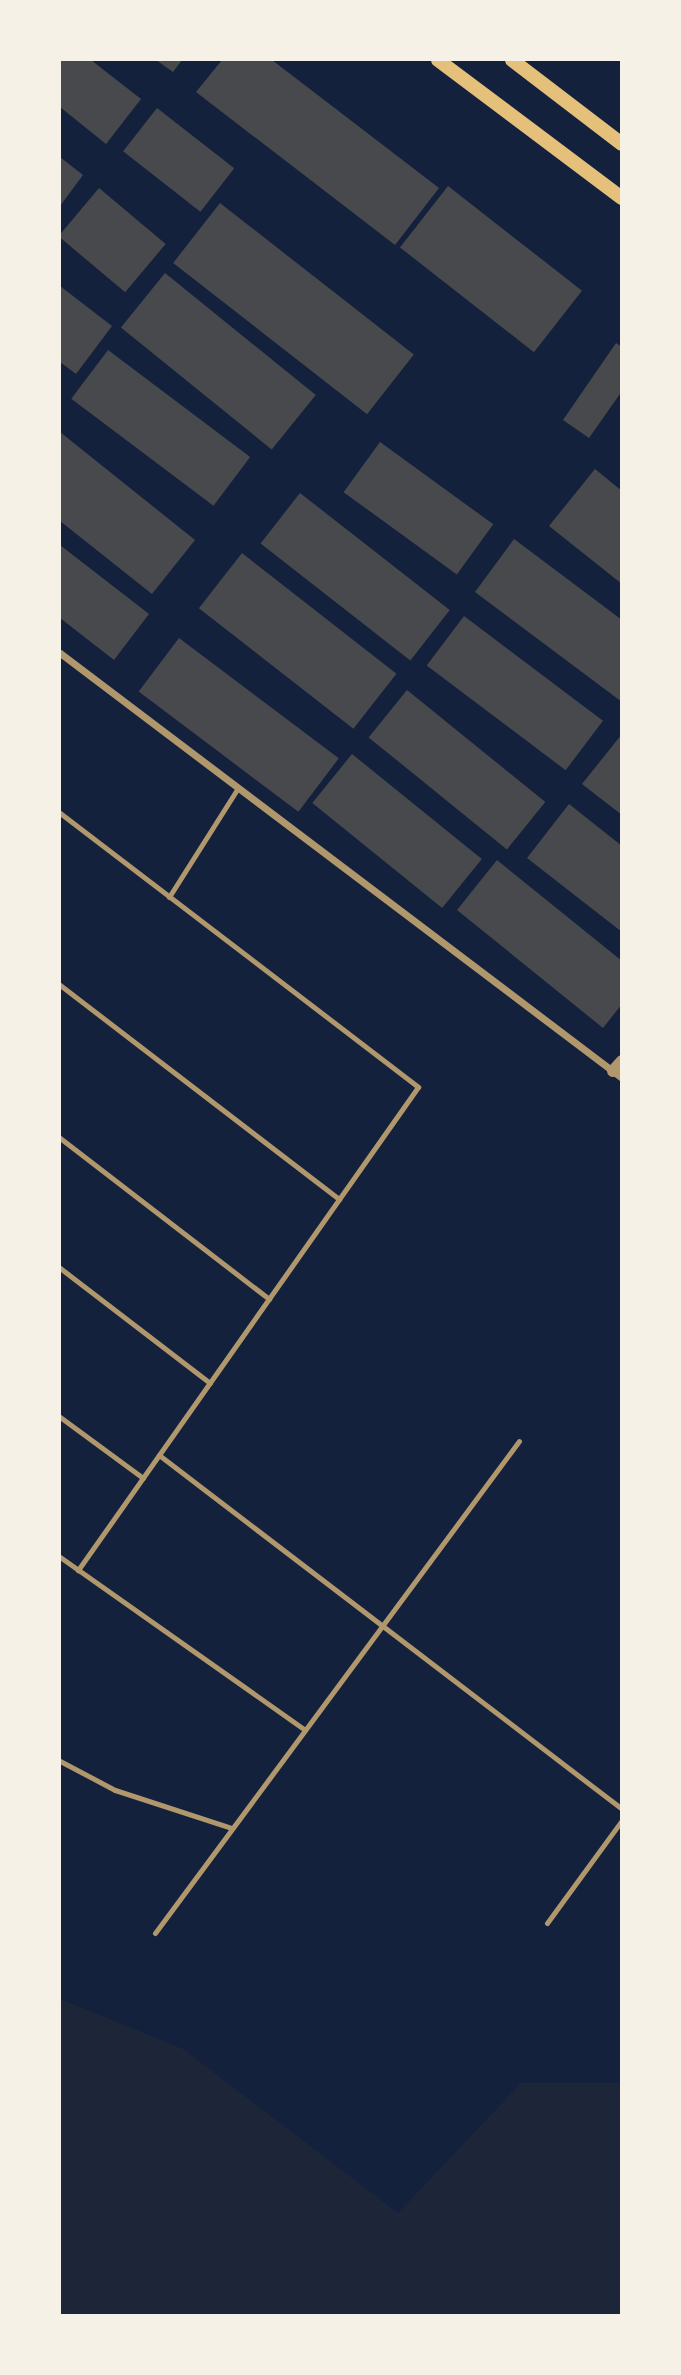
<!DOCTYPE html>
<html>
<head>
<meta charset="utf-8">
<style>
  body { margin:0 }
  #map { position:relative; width:681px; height:2375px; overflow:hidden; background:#14213d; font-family:"Zilla Slab",serif }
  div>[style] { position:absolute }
  .green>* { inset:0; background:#1d2539 }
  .building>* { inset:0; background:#48494c; transform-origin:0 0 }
  .service>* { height:5px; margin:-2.5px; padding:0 2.5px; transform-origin:2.5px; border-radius:2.5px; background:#b1986c }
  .minor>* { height:7px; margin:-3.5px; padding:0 3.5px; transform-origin:3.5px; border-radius:3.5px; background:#b1986c }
  .tertiary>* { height:12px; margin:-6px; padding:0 6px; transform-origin:6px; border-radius:6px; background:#b1986c }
  .secondary>* { height:14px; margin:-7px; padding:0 7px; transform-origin:7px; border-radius:7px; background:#e5c07b }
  span { translate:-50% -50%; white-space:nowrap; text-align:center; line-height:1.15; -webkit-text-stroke:7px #f6f1e7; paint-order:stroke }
  .frame { position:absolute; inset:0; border:61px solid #f6f1e7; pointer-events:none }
</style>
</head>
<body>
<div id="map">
  <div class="green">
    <i style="clip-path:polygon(60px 1999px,183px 2049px,398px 2213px,521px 2083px,621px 2083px,621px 2315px,60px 2315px)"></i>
  </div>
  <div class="building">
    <i style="clip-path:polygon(60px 60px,91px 60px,141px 99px,106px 144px,60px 107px)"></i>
    <i style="clip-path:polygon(156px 60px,182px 60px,173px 72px)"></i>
    <i style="clip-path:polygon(222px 60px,272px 60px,439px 188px,395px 245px,196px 92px)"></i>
    <i style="left:157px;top:108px;width:98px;height:55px;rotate:38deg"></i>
    <i style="clip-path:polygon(60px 157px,83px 175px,60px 206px)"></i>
    <i style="left:448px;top:186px;width:170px;height:78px;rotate:38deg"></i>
    <i style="left:99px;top:188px;width:87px;height:63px;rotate:40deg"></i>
    <i style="left:220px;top:203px;width:246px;height:76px;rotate:38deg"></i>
    <i style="left:165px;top:273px;width:194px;height:70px;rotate:39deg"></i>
    <i style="clip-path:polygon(60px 286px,112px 326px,76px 374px,60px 362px)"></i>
    <i style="clip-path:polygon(616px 343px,622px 347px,622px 391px,589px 438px,563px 420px)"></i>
    <i style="left:108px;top:350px;width:178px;height:61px;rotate:37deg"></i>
    <i style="clip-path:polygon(60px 432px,195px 540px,152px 594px,60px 521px)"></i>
    <i style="left:380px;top:442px;width:140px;height:62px;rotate:36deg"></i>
    <i style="clip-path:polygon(595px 469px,622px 491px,622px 584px,549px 526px)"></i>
    <i style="left:300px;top:493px;width:190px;height:64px;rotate:38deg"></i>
    <i style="clip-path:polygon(514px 539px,622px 620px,622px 702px,475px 592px)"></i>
    <i style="clip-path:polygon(60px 545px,149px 614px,114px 660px,60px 618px)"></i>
    <i style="left:242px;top:553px;width:196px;height:70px;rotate:38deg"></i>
    <i style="left:464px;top:616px;width:174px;height:62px;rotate:37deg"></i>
    <i style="left:179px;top:638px;width:200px;height:67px;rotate:37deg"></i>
    <i style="left:407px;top:690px;width:178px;height:61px;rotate:39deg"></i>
    <i style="clip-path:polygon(622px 734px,622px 815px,582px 784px)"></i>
    <i style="left:352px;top:754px;width:167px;height:63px;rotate:39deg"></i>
    <i style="clip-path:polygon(569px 804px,622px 846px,622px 932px,527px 858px)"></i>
    <i style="clip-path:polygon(497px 860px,622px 961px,622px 1004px,603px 1028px,457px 910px)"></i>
  </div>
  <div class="service">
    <i style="left:60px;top:813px;width:451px;rotate:37.4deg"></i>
    <i style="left:418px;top:1087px;width:591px;rotate:125.14deg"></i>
    <i style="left:169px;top:897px;width:129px;rotate:-57.7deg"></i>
    <i style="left:60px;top:985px;width:352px;rotate:37.5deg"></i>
    <i style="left:60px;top:1138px;width:264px;rotate:37.6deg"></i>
    <i style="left:60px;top:1268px;width:189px;rotate:37.5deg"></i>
    <i style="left:60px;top:1417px;width:103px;rotate:36.3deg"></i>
    <i style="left:159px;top:1455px;width:583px;rotate:37.4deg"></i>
    <i style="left:60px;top:1557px;width:300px;rotate:35.2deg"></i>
    <i style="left:60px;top:1761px;width:62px;rotate:27.8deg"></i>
    <i style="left:115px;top:1790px;width:123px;rotate:18deg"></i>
    <i style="left:547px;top:1923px;width:127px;rotate:-53.9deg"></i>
    <i style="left:155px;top:1933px;width:612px;rotate:-53.5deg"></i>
  </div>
  <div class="minor">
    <i style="left:60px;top:653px;width:705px;rotate:37.1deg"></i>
  </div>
  <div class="tertiary">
    <i style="left:613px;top:1071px;width:13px;rotate:-48deg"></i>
  </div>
  <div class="secondary">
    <i style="left:438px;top:60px;width:230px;rotate:36.9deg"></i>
    <i style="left:512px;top:60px;width:138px;rotate:37.4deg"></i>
  </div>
  <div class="frame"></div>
</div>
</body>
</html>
